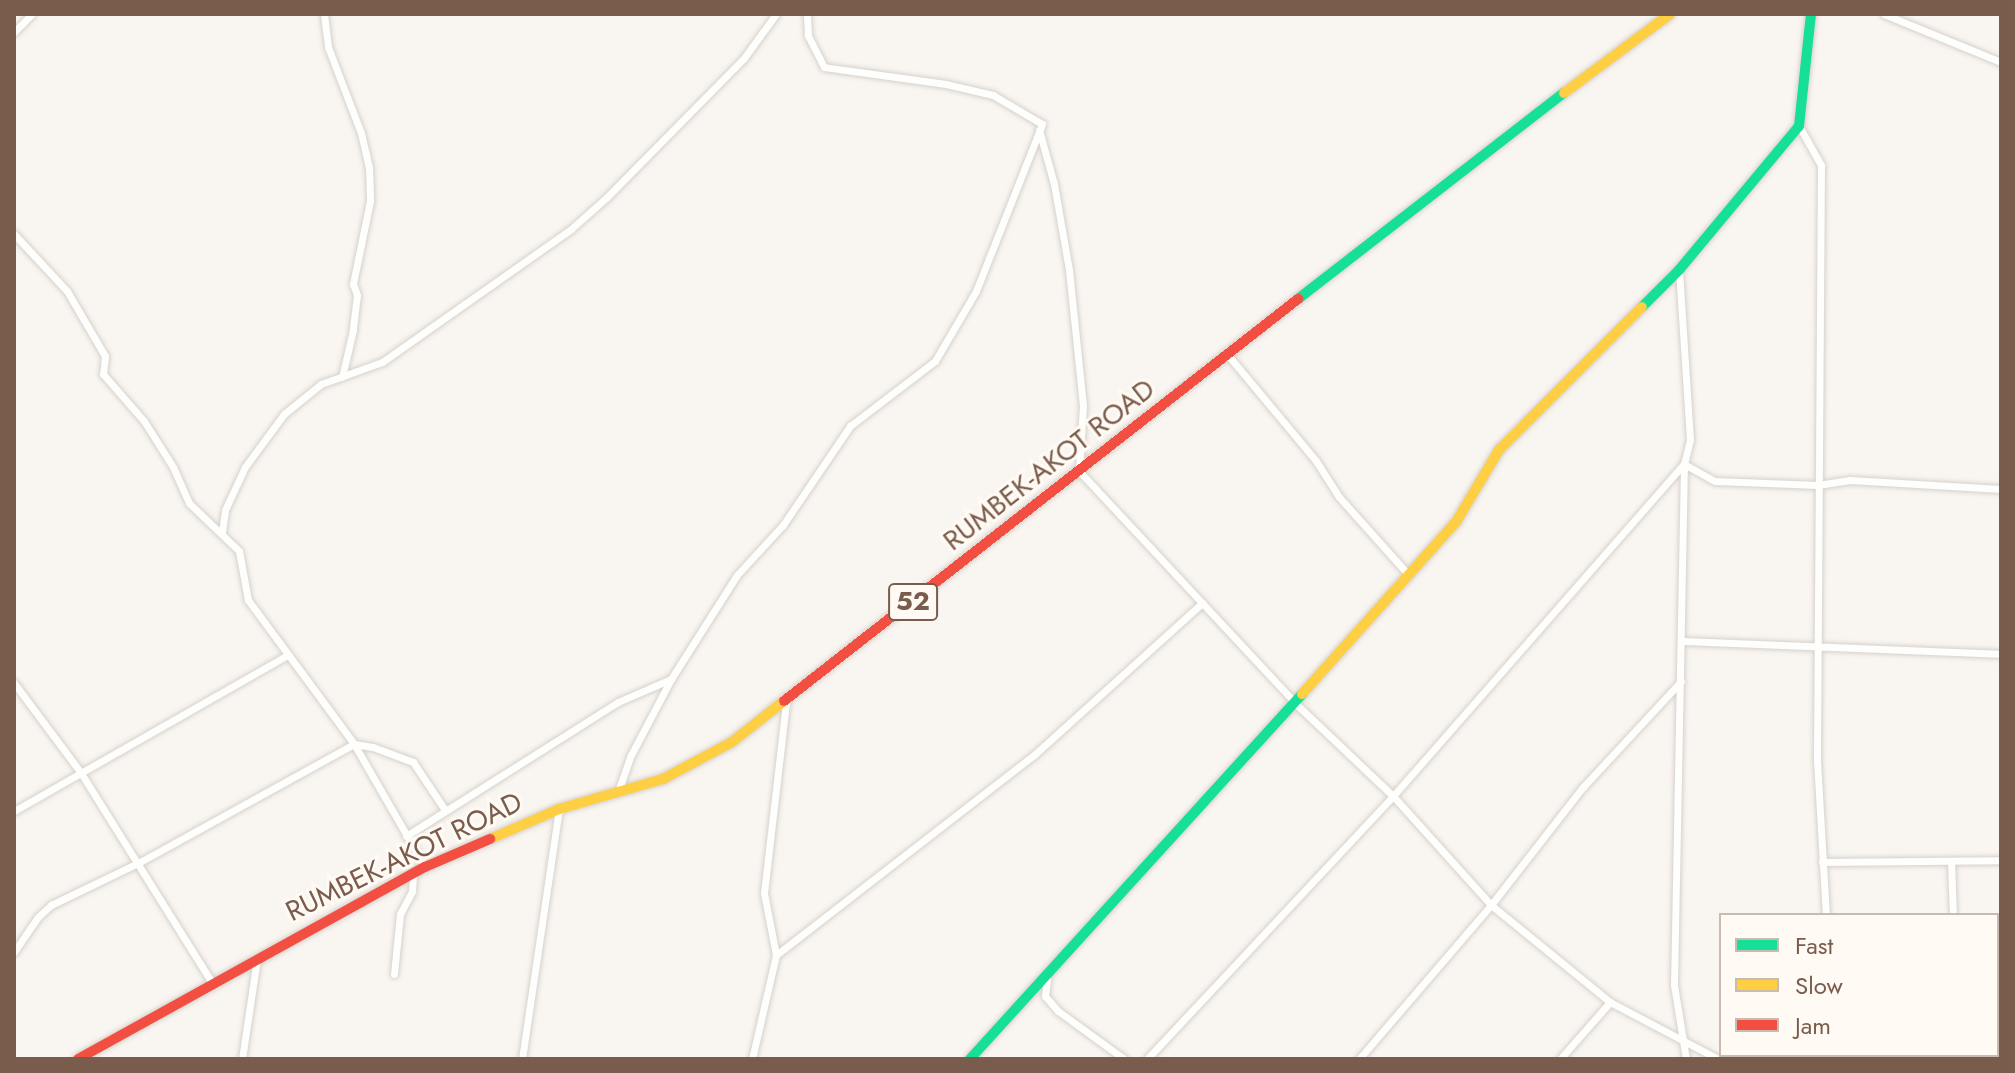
<!DOCTYPE html>
<html>
<head>
<meta charset="utf-8">
<style>
  body { margin:0 }
  #map { position:relative; width:2015px; height:1073px; overflow:hidden; background:#f9f5f0; font-family:Jost,sans-serif }
  div>[style] { position:absolute }
  .roads { filter:drop-shadow(0 0 2px #d7d1cb) drop-shadow(0 0 2px #d7d1cb) }
  .street>* { height:7px; margin:-3.5px; padding:0 3.5px; transform-origin:3.5px; border-radius:3.5px; background:#fefefd }
  .fast>* { height:10px; margin:-5px; padding:0 5px; transform-origin:5px; border-radius:5px; background:#16e098 }
  .slow>* { height:10px; margin:-5px; padding:0 5px; transform-origin:5px; border-radius:5px; background:#ffcf43 }
  .jam>* { height:10px; margin:-5px; padding:0 5px; transform-origin:5px; border-radius:5px; background:#f24e42 }
  span { translate:-50% -50%; white-space:nowrap; text-align:center; line-height:1.15; -webkit-text-stroke:6px #fffaf3; paint-order:stroke }
  .shield-label span { padding:2px 6px; background:#fffaf3; border:2px solid; border-radius:6px; -webkit-text-stroke-width:0 }
  .shield-label { font-size:26px; color:#7a5c4d; font-weight:700 }
  .street-label { font-size:28px; color:#7a5c4d }
  .frame { position:absolute; inset:0; border:16px solid #7a5c4d; pointer-events:none }
  .legend { position:absolute; left:1719px; top:913px; width:280px; height:144px; box-sizing:border-box; background:#fffaf3; border:2px solid #cabbb1; margin:0; padding:10px 14px; list-style:none; font-size:24px; color:#7a5c4d }
  .legend li { display:flex; align-items:center; gap:16px; height:40px }
  .legend b { width:40px; border:2px solid #cabbb1 }
</style>
</head>
<body>
<div id="map">
  <div class="roads">
    <div class="street">
      <i style="left:324px;top:14px;width:33px;rotate:83deg"></i>
      <i style="left:328px;top:47px;width:92px;rotate:69deg"></i>
      <i style="left:361px;top:133px;width:35px;rotate:77deg"></i>
      <i style="left:369px;top:167px;width:34px;rotate:88deg"></i>
      <i style="left:370px;top:201px;width:85px;rotate:101.6deg"></i>
      <i style="left:353px;top:284px;width:12px;rotate:70deg"></i>
      <i style="left:357px;top:295px;width:35px;rotate:97deg"></i>
      <i style="left:353px;top:330px;width:48px;rotate:103.2deg"></i>
      <i style="left:1884px;top:14px;width:126px;rotate:22.3deg"></i>
      <i style="left:14px;top:32px;width:25px;rotate:-45deg"></i>
      <i style="left:1799px;top:126px;width:45px;rotate:60.6deg"></i>
      <i style="left:1821px;top:165px;width:595px;rotate:90.39deg"></i>
      <i style="left:1817px;top:760px;width:155px;rotate:86.7deg"></i>
      <i style="left:1039px;top:130px;width:56px;rotate:74.5deg"></i>
      <i style="left:1054px;top:184px;width:87px;rotate:80.1deg"></i>
      <i style="left:1069px;top:270px;width:136px;rotate:84.1deg"></i>
      <i style="left:1083px;top:405px;width:66px;rotate:93.5deg"></i>
      <i style="left:1079px;top:471px;width:317px;rotate:47deg"></i>
      <i style="left:1295px;top:703px;width:135px;rotate:43.5deg"></i>
      <i style="left:1393px;top:796px;width:147px;rotate:48deg"></i>
      <i style="left:1491px;top:905px;width:154px;rotate:39.2deg"></i>
      <i style="left:1610px;top:1002px;width:122px;rotate:27.8deg"></i>
      <i style="left:14px;top:234px;width:78px;rotate:47.1deg"></i>
      <i style="left:67px;top:291px;width:75px;rotate:59.7deg"></i>
      <i style="left:105px;top:356px;width:18px;rotate:96deg"></i>
      <i style="left:103px;top:374px;width:62px;rotate:48.9deg"></i>
      <i style="left:144px;top:421px;width:54px;rotate:57.8deg"></i>
      <i style="left:173px;top:467px;width:39px;rotate:66deg"></i>
      <i style="left:189px;top:503px;width:69px;rotate:43.8deg"></i>
      <i style="left:239px;top:551px;width:50px;rotate:79.6deg"></i>
      <i style="left:248px;top:600px;width:179px;rotate:53.6deg"></i>
      <i style="left:354px;top:744px;width:142px;rotate:60deg"></i>
      <i style="left:1679px;top:270px;width:170px;rotate:86.3deg"></i>
      <i style="left:1690px;top:440px;width:25px;rotate:104deg"></i>
      <i style="left:1684px;top:464px;width:521px;rotate:91.1deg"></i>
      <i style="left:1674px;top:985px;width:75px;rotate:80.8deg"></i>
      <i style="left:1227px;top:354px;width:139px;rotate:50.2deg"></i>
      <i style="left:1316px;top:461px;width:43px;rotate:57.4deg"></i>
      <i style="left:1339px;top:497px;width:102px;rotate:48.2deg"></i>
      <i style="left:222px;top:532px;width:22px;rotate:-82deg"></i>
      <i style="left:225px;top:510px;width:47px;rotate:-65.1deg"></i>
      <i style="left:245px;top:467px;width:66px;rotate:-53.7deg"></i>
      <i style="left:284px;top:414px;width:48px;rotate:-39deg"></i>
      <i style="left:321px;top:384px;width:65px;rotate:-19.8deg"></i>
      <i style="left:382px;top:362px;width:231px;rotate:-35.1deg"></i>
      <i style="left:571px;top:229px;width:48px;rotate:-41.6deg"></i>
      <i style="left:607px;top:197px;width:195px;rotate:-45.4deg"></i>
      <i style="left:744px;top:58px;width:54px;rotate:-54deg"></i>
      <i style="left:1681px;top:641px;width:320px;rotate:2.3deg"></i>
      <i style="left:14px;top:683px;width:112px;rotate:53.3deg"></i>
      <i style="left:81px;top:773px;width:249px;rotate:58deg"></i>
      <i style="left:618px;top:792px;width:39px;rotate:-71deg"></i>
      <i style="left:631px;top:755px;width:86px;rotate:-62.2deg"></i>
      <i style="left:671px;top:679px;width:123px;rotate:-57.6deg"></i>
      <i style="left:737px;top:575px;width:68px;rotate:-47.4deg"></i>
      <i style="left:783px;top:525px;width:120px;rotate:-55.9deg"></i>
      <i style="left:850px;top:426px;width:107px;rotate:-37.4deg"></i>
      <i style="left:935px;top:361px;width:81px;rotate:-59.6deg"></i>
      <i style="left:976px;top:291px;width:180px;rotate:-68.4deg"></i>
      <i style="left:1042px;top:124px;width:57px;rotate:-149.4deg"></i>
      <i style="left:993px;top:95px;width:48px;rotate:-166.8deg"></i>
      <i style="left:946px;top:84px;width:123px;rotate:-172.1deg"></i>
      <i style="left:824px;top:67px;width:36px;rotate:-117deg"></i>
      <i style="left:808px;top:35px;width:21px;rotate:-93deg"></i>
      <i style="left:14px;top:811px;width:314px;rotate:-29.7deg"></i>
      <i style="left:406px;top:836px;width:251px;rotate:-32.3deg"></i>
      <i style="left:618px;top:702px;width:58px;rotate:-23.5deg"></i>
      <i style="left:1951px;top:861px;width:54px;rotate:87.9deg"></i>
      <i style="left:1822px;top:862px;width:179px;rotate:-0.6deg"></i>
      <i style="left:14px;top:952px;width:42px;rotate:-55.6deg"></i>
      <i style="left:38px;top:917px;width:18px;rotate:-43deg"></i>
      <i style="left:51px;top:905px;width:99px;rotate:-25.8deg"></i>
      <i style="left:140px;top:862px;width:244px;rotate:-28.9deg"></i>
      <i style="left:354px;top:744px;width:19px;rotate:9deg"></i>
      <i style="left:373px;top:747px;width:43px;rotate:20.6deg"></i>
      <i style="left:413px;top:762px;width:58px;rotate:56.3deg"></i>
      <i style="left:776px;top:955px;width:326px;rotate:-37.8deg"></i>
      <i style="left:1034px;top:755px;width:227px;rotate:-42.1deg"></i>
      <i style="left:394px;top:974px;width:60px;rotate:-84.3deg"></i>
      <i style="left:400px;top:914px;width:26px;rotate:-62deg"></i>
      <i style="left:412px;top:891px;width:16px;rotate:-86deg"></i>
      <i style="left:1047px;top:980px;width:16px;rotate:97deg"></i>
      <i style="left:1045px;top:996px;width:20px;rotate:49deg"></i>
      <i style="left:1058px;top:1011px;width:82px;rotate:36deg"></i>
      <i style="left:1836px;top:1055px;width:4px;rotate:90deg"></i>
      <i style="left:1960px;top:1055px;width:4px;rotate:90deg"></i>
      <i style="left:242px;top:1059px;width:101px;rotate:-81.5deg"></i>
      <i style="left:522px;top:1059px;width:253px;rotate:-81.6deg"></i>
      <i style="left:752px;top:1059px;width:107px;rotate:-77deg"></i>
      <i style="left:776px;top:955px;width:63px;rotate:-101deg"></i>
      <i style="left:764px;top:893px;width:191px;rotate:-83.4deg"></i>
      <i style="left:1147px;top:1059px;width:360px;rotate:-46.9deg"></i>
      <i style="left:1393px;top:796px;width:441px;rotate:-48.8deg"></i>
      <i style="left:1684px;top:464px;width:35px;rotate:29deg"></i>
      <i style="left:1715px;top:481px;width:103px;rotate:2.2deg"></i>
      <i style="left:1818px;top:485px;width:32px;rotate:-9deg"></i>
      <i style="left:1850px;top:480px;width:151px;rotate:3.4deg"></i>
      <i style="left:1359px;top:1059px;width:203px;rotate:-49.4deg"></i>
      <i style="left:1491px;top:905px;width:150px;rotate:-52.1deg"></i>
      <i style="left:1583px;top:787px;width:144px;rotate:-47.2deg"></i>
      <i style="left:1560px;top:1059px;width:76px;rotate:-48.7deg"></i>
    </div>
    <div class="fast">
      <i style="left:1298px;top:299px;width:336px;rotate:-37.8deg"></i>
      <i style="left:1642px;top:307px;width:52px;rotate:-45deg"></i>
      <i style="left:1679px;top:270px;width:187px;rotate:-50.2deg"></i>
      <i style="left:1799px;top:126px;width:113px;rotate:-83.9deg"></i>
      <i style="left:970px;top:1059px;width:493px;rotate:-47.7deg"></i>
    </div>
    <div class="slow">
      <i style="left:1564px;top:93px;width:132px;rotate:-36.7deg"></i>
      <i style="left:1302px;top:694px;width:231px;rotate:-48.2deg"></i>
      <i style="left:1456px;top:522px;width:84px;rotate:-59.2deg"></i>
      <i style="left:1499px;top:450px;width:202px;rotate:-45deg"></i>
      <i style="left:490px;top:839px;width:75px;rotate:-23.5deg"></i>
      <i style="left:559px;top:809px;width:108px;rotate:-16.1deg"></i>
      <i style="left:663px;top:779px;width:78px;rotate:-28.2deg"></i>
      <i style="left:732px;top:742px;width:66px;rotate:-38.3deg"></i>
    </div>
    <div class="jam">
      <i style="left:784px;top:701px;width:653px;rotate:-38.03deg"></i>
      <i style="left:78px;top:1059px;width:397px;rotate:-29deg"></i>
      <i style="left:425px;top:867px;width:71px;rotate:-23.3deg"></i>
    </div>
  </div>
  <div class="shield-label">
    <span style="left:913px;top:602px">52</span>
  </div>
  <div class="street-label">
    <span style="left:1049px;top:465px;rotate:-38deg">RUMBEK-AKOT ROAD</span>
    <span style="left:404px;top:857px;rotate:-26deg">RUMBEK-AKOT ROAD</span>
  </div>
  <div class="frame"></div>
  <ul class="legend">
  <li><b style="height:10px;background:#16e098"></b>Fast</li>
  <li><b style="height:10px;background:#ffcf43"></b>Slow</li>
  <li><b style="height:10px;background:#f24e42"></b>Jam</li>
  </ul>
</div>
</body>
</html>
